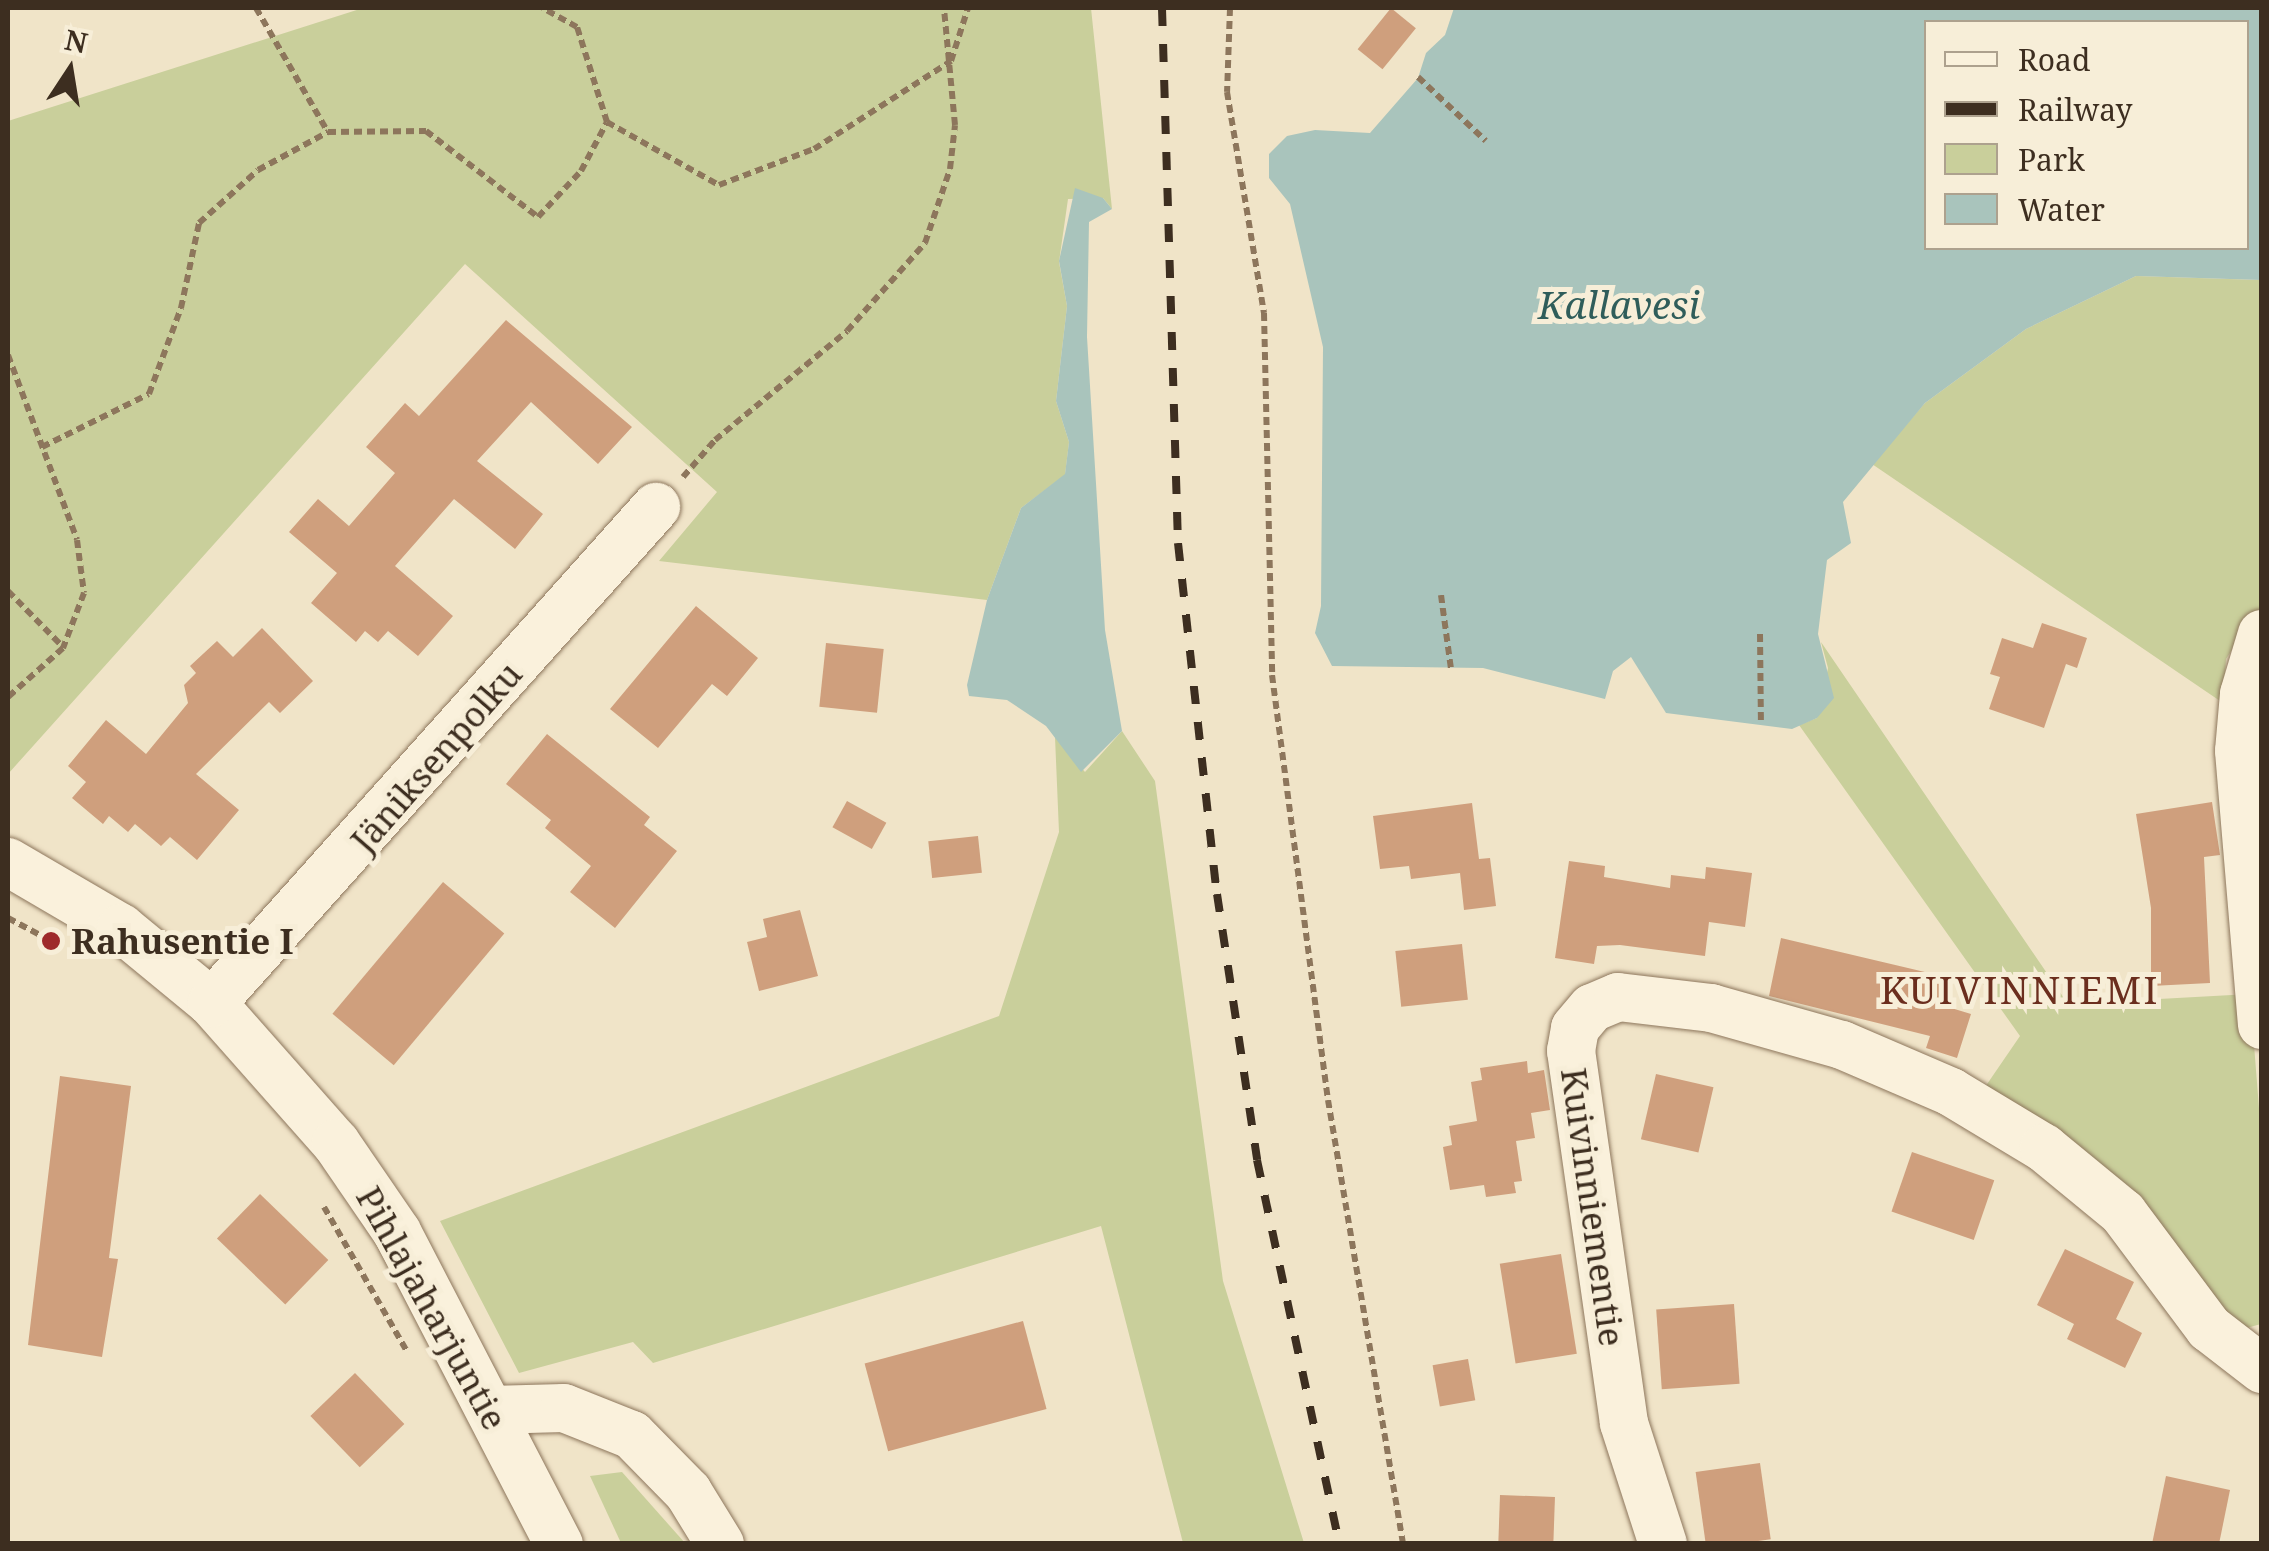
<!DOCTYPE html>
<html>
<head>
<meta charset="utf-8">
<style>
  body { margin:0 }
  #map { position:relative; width:2269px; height:1551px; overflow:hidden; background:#f0e4c8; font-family:"Noto Serif",serif }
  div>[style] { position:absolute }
  .green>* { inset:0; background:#c9cf9b }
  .water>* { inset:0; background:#a9c4bc }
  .building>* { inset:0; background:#cf9f7d; transform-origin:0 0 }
  .path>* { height:6px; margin-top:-3px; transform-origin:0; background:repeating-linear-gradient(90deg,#8d765c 0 8px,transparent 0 13px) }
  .roads { filter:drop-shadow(0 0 2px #8d765c) drop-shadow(0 0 2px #8d765c) }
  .minor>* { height:48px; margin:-24px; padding:0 24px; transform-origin:24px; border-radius:24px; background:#faf1dc }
  .rail>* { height:8px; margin-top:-4px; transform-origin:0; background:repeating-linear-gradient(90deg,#3d2e20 0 18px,transparent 0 36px) }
  .dots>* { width:28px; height:28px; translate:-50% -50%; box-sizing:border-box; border:5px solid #f7eed8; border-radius:50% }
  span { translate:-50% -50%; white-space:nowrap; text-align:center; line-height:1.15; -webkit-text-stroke:10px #f7eed8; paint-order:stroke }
  .street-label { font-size:35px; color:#3d2e20 }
  .poi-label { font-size:35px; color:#3d2e20; font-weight:700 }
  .left { translate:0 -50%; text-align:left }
  .water-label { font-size:38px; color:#2f5d5a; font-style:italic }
  .neighbourhood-label { font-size:38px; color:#6b2e1e; letter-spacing:2.5px }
  .frame { position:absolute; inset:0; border:10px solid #3d2e20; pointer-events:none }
  .legend { position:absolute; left:1924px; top:20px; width:325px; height:230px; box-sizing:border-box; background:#f7eed8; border:2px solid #ada18e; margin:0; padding:12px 18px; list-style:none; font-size:30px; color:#3d2e20 }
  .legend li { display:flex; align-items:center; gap:20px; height:50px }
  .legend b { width:50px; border:2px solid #ada18e }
  .north { position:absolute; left:20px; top:20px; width:100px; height:100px; -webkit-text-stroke:8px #f7eed8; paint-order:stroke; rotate:12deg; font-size:28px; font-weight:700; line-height:40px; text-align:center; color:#3d2e20 }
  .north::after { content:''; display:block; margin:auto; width:35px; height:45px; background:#3d2e20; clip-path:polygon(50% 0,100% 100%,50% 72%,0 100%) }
</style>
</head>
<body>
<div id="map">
  <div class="green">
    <i style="clip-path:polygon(363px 8px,1091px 8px,1112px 209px,1103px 198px,1068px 199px,1059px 262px,1067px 306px,1056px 401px,1069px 442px,1065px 475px,1021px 508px,987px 600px,659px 561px,717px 492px,465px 264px,8px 774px,8px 121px)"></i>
    <i style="clip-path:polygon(2136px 276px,2259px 280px,2261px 606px,2226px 659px,2223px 703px,1872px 464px,1925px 403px,2026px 329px)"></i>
    <i style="clip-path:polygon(1821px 642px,2068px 1004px,2250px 994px,2262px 1146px,2261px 1324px,2243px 1329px,1983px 1090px,2020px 1036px,1799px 725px,1817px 718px,1828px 668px)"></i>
    <i style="clip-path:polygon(1122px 731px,1155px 781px,1223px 1281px,1304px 1543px,1183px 1543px,1101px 1226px,653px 1363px,633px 1342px,519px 1373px,440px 1221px,999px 1016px,1059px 832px,1055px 737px,1085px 772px)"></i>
    <i style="clip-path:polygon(622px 1472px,685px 1543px,621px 1543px,590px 1476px)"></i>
  </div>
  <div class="water">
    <i style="clip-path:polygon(evenodd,1454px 8px,2261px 8px,2261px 280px,2136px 276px,2026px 329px,1925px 403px,1843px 502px,1851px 543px,1827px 560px,1818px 634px,1834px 698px,1817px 718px,1792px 729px,1666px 713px,1631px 657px,1613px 671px,1605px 699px,1483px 668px,1332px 666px,1315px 633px,1321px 606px,1323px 347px,1290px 204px,1269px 178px,1269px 154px,1287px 136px,1315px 130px,1370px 133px,1418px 78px,1426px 53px,1445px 35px,1454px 8px,1926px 22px,2246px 22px,2246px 248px,1926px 248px,1926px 22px)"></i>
    <i style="clip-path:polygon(1075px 188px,1103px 198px,1112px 209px,1089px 222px,1087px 337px,1105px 630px,1122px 731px,1081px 772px,1046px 726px,1007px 700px,969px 696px,967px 685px,987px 600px,1021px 508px,1065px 474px,1069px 442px,1056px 401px,1067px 306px,1059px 261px)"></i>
  </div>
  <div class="building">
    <i style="left:1391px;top:8px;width:32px;height:53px;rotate:39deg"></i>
    <i style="clip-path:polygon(506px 320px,632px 427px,598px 464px,531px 402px,477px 461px,543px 514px,515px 549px,454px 499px,395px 566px,453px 616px,418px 656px,388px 631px,378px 642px,365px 631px,356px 642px,311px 603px,337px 573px,289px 532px,318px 499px,349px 526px,395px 473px,366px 447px,405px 403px,419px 416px)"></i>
    <i style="clip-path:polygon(696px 606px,758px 658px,727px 696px,712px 684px,658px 748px,610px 709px)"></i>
    <i style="clip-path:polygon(2042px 623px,2087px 638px,2077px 668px,2066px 664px,2044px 728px,1989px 709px,2000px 677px,1990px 674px,2002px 638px,2033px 648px)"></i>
    <i style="clip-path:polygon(262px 628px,313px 681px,280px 713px,269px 702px,196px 774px,239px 810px,197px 860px,170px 837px,161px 846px,135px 824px,128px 832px,109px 816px,103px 824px,72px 798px,86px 782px,68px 766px,106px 720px,146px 754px,188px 703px,184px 685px,196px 673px,190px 666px,217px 641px,233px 657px)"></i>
    <i style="left:826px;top:643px;width:58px;height:64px;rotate:6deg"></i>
    <i style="clip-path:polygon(547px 734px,650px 817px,644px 825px,677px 851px,615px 928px,570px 892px,591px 866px,545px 828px,551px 820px,506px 784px)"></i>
    <i style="left:847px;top:801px;width:45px;height:30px;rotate:29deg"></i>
    <i style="clip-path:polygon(2212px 802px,2220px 855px,2204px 857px,2210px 983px,2151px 986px,2151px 908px,2136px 814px)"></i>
    <i style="clip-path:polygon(1472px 803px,1479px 859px,1490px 858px,1496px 906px,1464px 910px,1460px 873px,1411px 879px,1409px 866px,1380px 869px,1373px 816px)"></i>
    <i style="left:978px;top:836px;width:37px;height:50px;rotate:84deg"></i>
    <i style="clip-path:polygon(1569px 861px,1605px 866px,1604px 877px,1670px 888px,1671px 875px,1705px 879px,1706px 867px,1752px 873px,1745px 927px,1709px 922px,1705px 956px,1620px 945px,1597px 946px,1594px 964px,1555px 958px)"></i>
    <i style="left:443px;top:882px;width:80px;height:172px;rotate:40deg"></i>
    <i style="clip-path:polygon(800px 910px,818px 976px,759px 991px,747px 942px,767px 937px,763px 919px)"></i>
    <i style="clip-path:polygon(1781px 938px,1946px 977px,1938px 1004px,1971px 1014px,1957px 1058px,1926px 1048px,1930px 1036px,1769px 996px)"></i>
    <i style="left:1462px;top:944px;width:56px;height:67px;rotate:84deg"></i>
    <i style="clip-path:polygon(1527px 1061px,1528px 1073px,1544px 1070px,1550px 1110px,1531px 1113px,1535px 1138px,1516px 1141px,1522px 1181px,1514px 1182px,1516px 1193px,1486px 1197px,1484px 1185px,1450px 1190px,1443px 1147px,1452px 1145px,1449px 1126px,1477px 1121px,1471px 1082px,1482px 1080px,1480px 1068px)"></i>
    <i style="left:1656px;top:1074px;width:59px;height:67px;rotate:13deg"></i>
    <i style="clip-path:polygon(60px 1076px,131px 1086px,109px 1258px,118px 1259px,102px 1357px,28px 1345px)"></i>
    <i style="left:1912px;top:1152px;width:87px;height:63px;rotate:19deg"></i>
    <i style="left:260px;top:1194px;width:95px;height:62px;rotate:44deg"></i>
    <i style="clip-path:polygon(2065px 1249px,2134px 1282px,2116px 1319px,2142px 1333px,2125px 1368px,2067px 1339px,2074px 1324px,2037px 1305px)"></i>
    <i style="left:1561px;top:1254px;width:101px;height:62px;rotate:81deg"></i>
    <i style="left:1734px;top:1304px;width:80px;height:78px;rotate:86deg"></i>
    <i style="left:1023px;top:1321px;width:91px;height:164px;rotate:75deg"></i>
    <i style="left:1468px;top:1359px;width:42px;height:36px;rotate:80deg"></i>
    <i style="left:355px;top:1373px;width:71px;height:62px;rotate:46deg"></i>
    <i style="left:1760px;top:1463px;width:77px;height:65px;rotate:82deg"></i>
    <i style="clip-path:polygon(2166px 1476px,2230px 1490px,2219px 1544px,2152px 1544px)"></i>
    <i style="left:1500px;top:1495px;width:55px;height:49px;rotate:2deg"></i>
  </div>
  <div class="path">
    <i style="left:256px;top:8px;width:143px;rotate:59.9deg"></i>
    <i style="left:1230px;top:8px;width:84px;rotate:92deg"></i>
    <i style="left:1227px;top:92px;width:224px;rotate:80.5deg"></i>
    <i style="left:1264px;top:313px;width:362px;rotate:88.7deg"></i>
    <i style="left:1272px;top:675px;width:429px;rotate:82.5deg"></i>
    <i style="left:1328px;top:1100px;width:450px;rotate:80.4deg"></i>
    <i style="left:1418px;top:77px;width:93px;rotate:43.3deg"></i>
    <i style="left:607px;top:122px;width:129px;rotate:29.4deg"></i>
    <i style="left:719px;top:185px;width:102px;rotate:-20.8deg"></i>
    <i style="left:814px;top:149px;width:163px;rotate:-32.7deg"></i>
    <i style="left:951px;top:61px;width:56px;rotate:-72.2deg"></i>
    <i style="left:8px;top:355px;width:197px;rotate:69.5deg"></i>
    <i style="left:77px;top:540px;width:53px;rotate:82.5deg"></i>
    <i style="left:84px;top:593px;width:59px;rotate:110.9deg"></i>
    <i style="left:63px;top:648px;width:74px;rotate:138.3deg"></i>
    <i style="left:42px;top:447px;width:119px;rotate:-26.4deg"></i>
    <i style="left:149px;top:394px;width:92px;rotate:-69.6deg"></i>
    <i style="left:181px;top:308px;width:87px;rotate:-78deg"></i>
    <i style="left:199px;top:223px;width:79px;rotate:-41.9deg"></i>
    <i style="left:258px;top:170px;width:80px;rotate:-28.5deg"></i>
    <i style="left:328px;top:132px;width:98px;rotate:-0.6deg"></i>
    <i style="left:426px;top:131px;width:141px;rotate:37.5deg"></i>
    <i style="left:538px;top:217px;width:63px;rotate:-46.9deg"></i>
    <i style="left:581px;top:171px;width:55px;rotate:-62deg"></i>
    <i style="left:607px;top:122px;width:100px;rotate:-107.5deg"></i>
    <i style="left:577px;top:27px;width:39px;rotate:-151deg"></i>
    <i style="left:683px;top:477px;width:49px;rotate:-49.1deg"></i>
    <i style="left:715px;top:440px;width:171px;rotate:-39.5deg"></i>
    <i style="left:847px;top:331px;width:118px;rotate:-48.4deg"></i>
    <i style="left:925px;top:243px;width:78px;rotate:-71.3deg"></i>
    <i style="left:950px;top:169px;width:44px;rotate:-83.5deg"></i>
    <i style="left:955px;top:125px;width:118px;rotate:-95.4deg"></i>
    <i style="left:8px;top:591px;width:78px;rotate:45.5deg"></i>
    <i style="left:1441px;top:595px;width:75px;rotate:82.3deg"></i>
    <i style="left:1760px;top:634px;width:91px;rotate:89.4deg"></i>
    <i style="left:8px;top:918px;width:53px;rotate:28deg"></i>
    <i style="left:324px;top:1207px;width:168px;rotate:60.1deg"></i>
  </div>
  <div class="roads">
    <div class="minor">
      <i style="left:2262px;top:634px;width:63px;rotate:106.7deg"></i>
      <i style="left:2244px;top:694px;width:57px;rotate:95deg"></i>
      <i style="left:2239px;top:751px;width:275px;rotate:85.2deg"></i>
      <i style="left:8px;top:862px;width:131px;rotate:30.3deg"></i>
      <i style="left:121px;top:928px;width:118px;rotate:39.5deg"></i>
      <i style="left:212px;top:1003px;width:187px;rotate:48.5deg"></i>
      <i style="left:336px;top:1143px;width:108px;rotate:55.6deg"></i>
      <i style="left:397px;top:1232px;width:352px;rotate:62.6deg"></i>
      <i style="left:212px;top:1003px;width:666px;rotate:-48.17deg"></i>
      <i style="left:490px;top:1410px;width:74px;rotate:-1.5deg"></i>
      <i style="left:564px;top:1408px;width:73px;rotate:21.7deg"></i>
      <i style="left:632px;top:1435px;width:80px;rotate:45.5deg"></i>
      <i style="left:688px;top:1492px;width:61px;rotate:58.4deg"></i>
      <i style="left:1663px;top:1544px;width:127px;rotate:-107.9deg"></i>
      <i style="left:1624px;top:1423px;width:376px;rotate:-98.1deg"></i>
      <i style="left:1571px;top:1051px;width:23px;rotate:-80deg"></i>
      <i style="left:1575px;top:1028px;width:26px;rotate:-50deg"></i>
      <i style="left:1592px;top:1008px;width:28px;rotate:-23deg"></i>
      <i style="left:1618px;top:997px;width:94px;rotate:6.7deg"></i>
      <i style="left:1711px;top:1008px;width:136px;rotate:15.8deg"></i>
      <i style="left:1842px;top:1045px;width:119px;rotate:23.3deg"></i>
      <i style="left:1951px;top:1092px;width:109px;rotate:31.1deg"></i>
      <i style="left:2044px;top:1148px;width:102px;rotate:39.4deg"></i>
      <i style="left:2123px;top:1213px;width:144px;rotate:53.2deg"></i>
      <i style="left:2209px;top:1328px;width:67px;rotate:37.7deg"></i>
    </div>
  </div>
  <div class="rail">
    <i style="left:1162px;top:8px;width:535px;rotate:88.29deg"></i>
    <i style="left:1178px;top:543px;width:353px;rotate:83.7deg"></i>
    <i style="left:1217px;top:894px;width:269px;rotate:81.4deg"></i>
    <i style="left:1257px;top:1160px;width:393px;rotate:77.9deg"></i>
  </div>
  <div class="dots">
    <i style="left:51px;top:941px;background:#9e2a2b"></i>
  </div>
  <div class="street-label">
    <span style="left:436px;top:757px;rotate:-49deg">Jäniksenpolku</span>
    <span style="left:1593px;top:1207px;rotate:82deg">Kuivinniementie</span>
    <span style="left:432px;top:1308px;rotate:61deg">Pihlajaharjuntie</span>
  </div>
  <div class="poi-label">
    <span class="left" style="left:71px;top:941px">Rahusentie I</span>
  </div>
  <div class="water-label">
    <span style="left:1619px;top:305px">Kallavesi</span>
  </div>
  <div class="neighbourhood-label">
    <span style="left:2020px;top:990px">KUIVINNIEMI</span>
  </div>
  <div class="frame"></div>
  <ul class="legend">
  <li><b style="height:12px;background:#faf1dc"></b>Road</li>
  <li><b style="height:12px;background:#3d2e20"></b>Railway</li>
  <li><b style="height:28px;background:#c9cf9b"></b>Park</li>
  <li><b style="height:28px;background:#a9c4bc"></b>Water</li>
  </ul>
  <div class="north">N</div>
</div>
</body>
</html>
